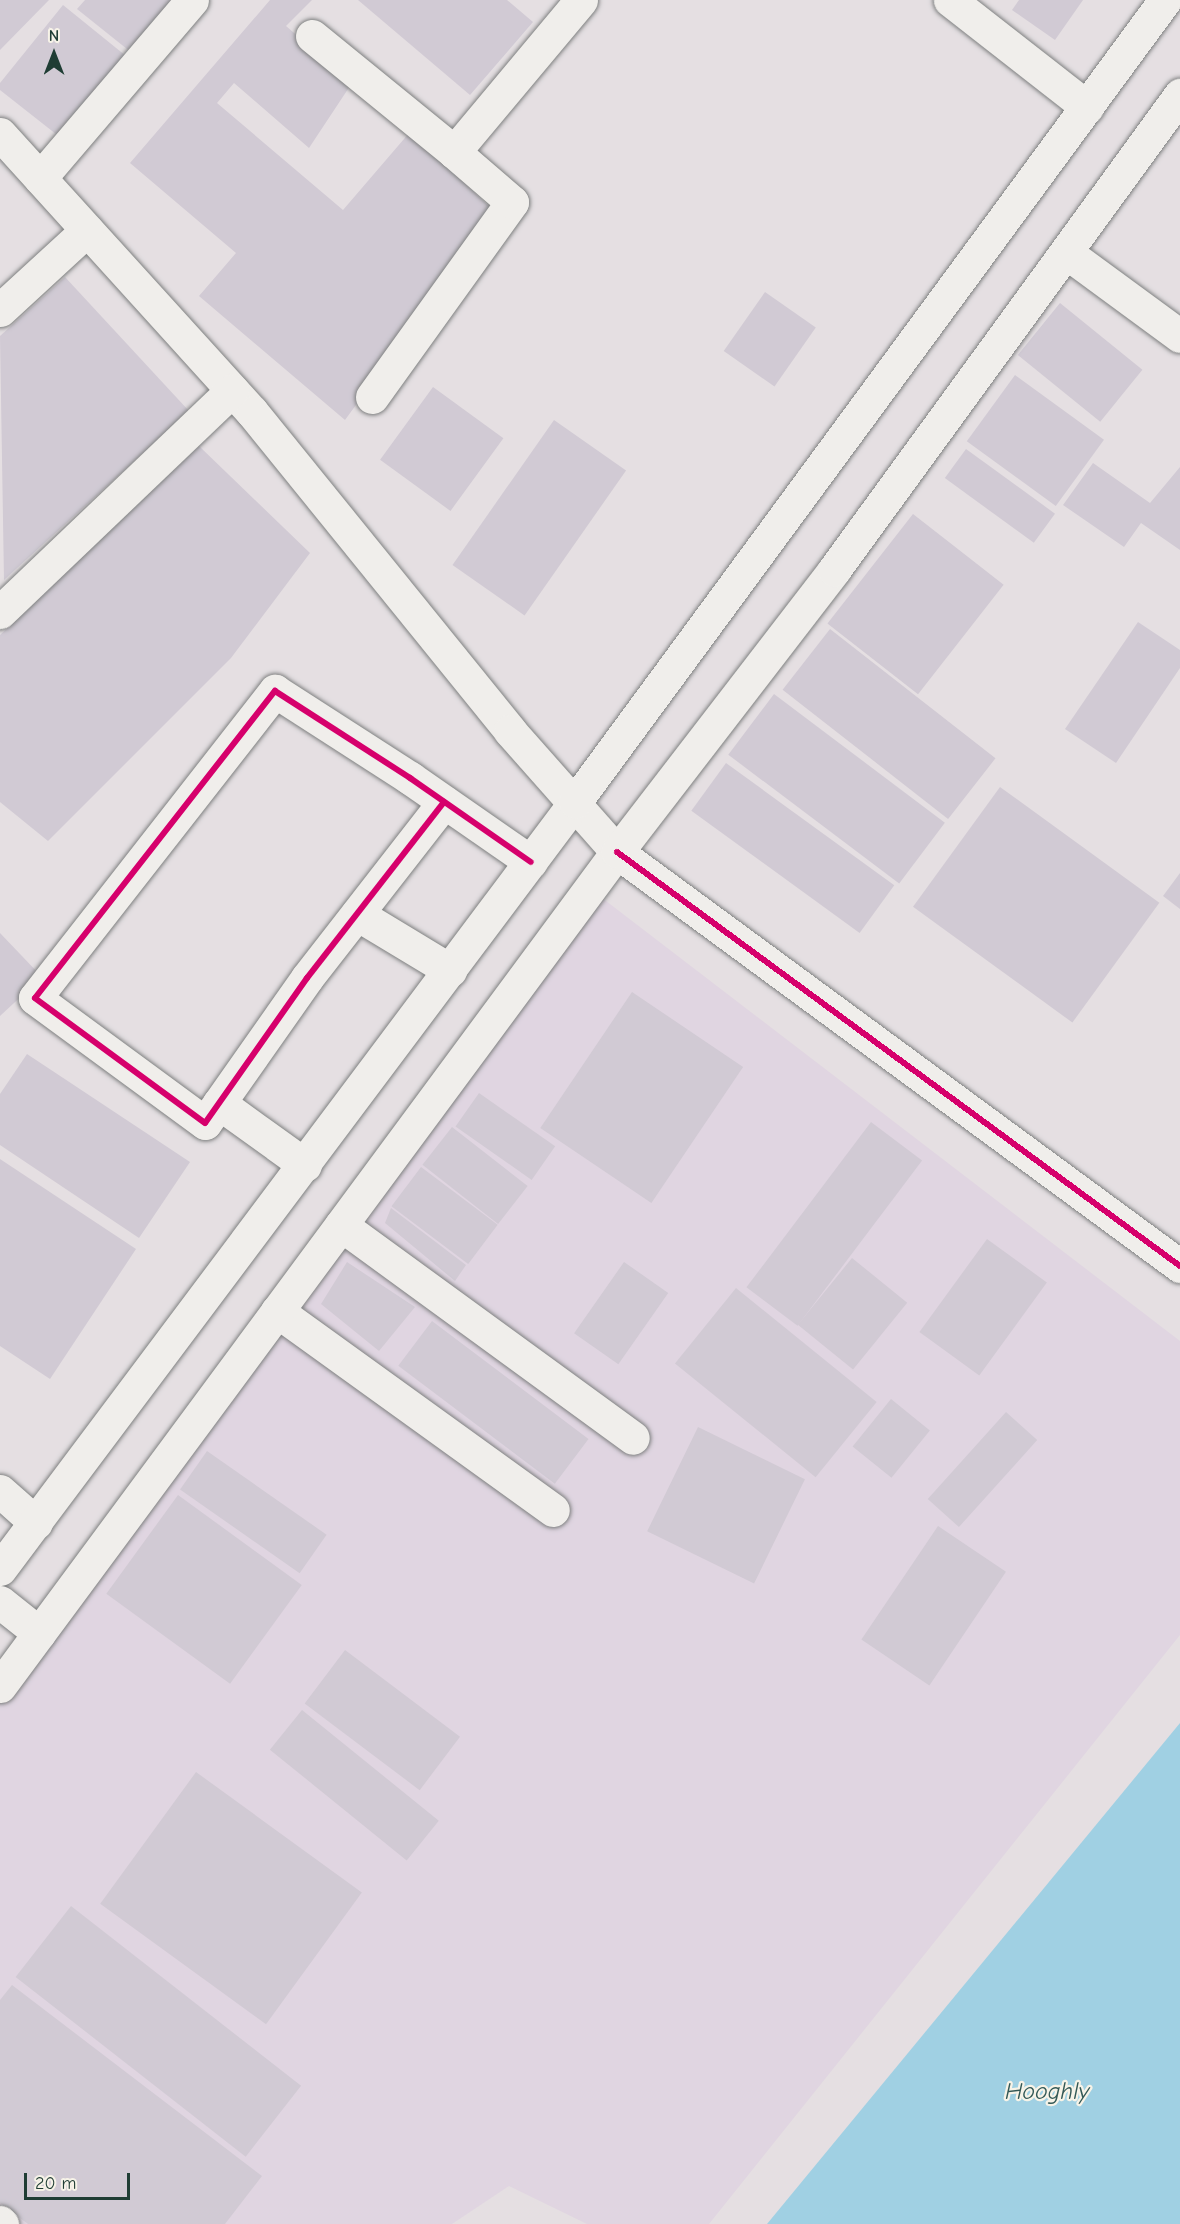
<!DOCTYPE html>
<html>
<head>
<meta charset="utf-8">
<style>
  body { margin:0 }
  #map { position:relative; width:1180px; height:2224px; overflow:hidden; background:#e5dfe2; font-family:"Comic Neue",sans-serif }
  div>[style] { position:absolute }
  .built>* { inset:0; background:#e0d5e1 }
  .water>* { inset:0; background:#a0d0e3 }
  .building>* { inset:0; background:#d1cad4; transform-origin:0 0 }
  .roads { filter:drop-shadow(0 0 2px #7e8080) drop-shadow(0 0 2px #7e8080) }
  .minor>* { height:33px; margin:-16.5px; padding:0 16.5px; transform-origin:16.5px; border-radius:16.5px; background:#f0eeeb }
  .major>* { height:33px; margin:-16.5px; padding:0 16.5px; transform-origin:16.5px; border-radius:16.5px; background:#f0eeeb }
  .cycleway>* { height:6px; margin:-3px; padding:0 3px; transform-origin:3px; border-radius:3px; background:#d6006c }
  span { translate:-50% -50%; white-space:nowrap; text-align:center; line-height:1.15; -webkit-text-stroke:4.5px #f7f3e8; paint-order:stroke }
  .water-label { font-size:24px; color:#335957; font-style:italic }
  .north { position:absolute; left:24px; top:24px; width:60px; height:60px; -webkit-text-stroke:4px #f7f3e8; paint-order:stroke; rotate:0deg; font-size:16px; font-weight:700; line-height:24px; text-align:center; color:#1f3d34 }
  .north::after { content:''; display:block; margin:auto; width:21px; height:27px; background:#1f3d34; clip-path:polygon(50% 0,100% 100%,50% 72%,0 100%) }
  .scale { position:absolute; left:24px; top:2173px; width:106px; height:27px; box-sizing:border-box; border:3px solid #1f3d34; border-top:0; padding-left:8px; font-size:18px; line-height:21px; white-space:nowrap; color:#1f3d34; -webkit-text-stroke:4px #f7f3e8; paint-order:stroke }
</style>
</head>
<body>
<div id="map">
  <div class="built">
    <i style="clip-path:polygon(593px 891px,1180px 1341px,1180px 1635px,709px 2224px,587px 2224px,509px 2186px,452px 2224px,0 2224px,0 1675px)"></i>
  </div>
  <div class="water">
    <i style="clip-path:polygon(1180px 1723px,1180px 2224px,767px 2224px)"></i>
  </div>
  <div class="building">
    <i style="clip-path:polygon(0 0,49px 0,0 50px)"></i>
    <i style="clip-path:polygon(85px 0,175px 0,132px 53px,77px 9px)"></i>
    <i style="clip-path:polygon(270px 0,312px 0,286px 26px,352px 83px,309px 148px,234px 83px,217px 103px,343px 210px,410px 132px,496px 213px,345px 420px,199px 296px,236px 253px,130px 163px)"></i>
    <i style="clip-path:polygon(358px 0,507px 0,533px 22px,470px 95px)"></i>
    <i style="clip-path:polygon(1019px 0,1083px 0,1055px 40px,1012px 10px)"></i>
    <i style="clip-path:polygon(63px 5px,126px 56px,61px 138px,0 90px,0 83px)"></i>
    <i style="clip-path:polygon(65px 277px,189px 411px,4px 580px,0 336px)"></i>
    <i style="left:765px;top:292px;width:62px;height:72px;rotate:35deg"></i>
    <i style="left:1060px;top:303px;width:106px;height:67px;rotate:39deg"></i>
    <i style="left:1015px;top:375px;width:110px;height:82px;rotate:36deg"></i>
    <i style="left:433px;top:387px;width:87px;height:90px;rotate:36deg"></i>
    <i style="left:554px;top:420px;width:88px;height:177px;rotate:35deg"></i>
    <i style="clip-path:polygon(199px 446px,310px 553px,231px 658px,48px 841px,0 802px,0 635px)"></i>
    <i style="left:966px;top:449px;width:110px;height:36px;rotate:36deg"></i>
    <i style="clip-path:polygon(1093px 463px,1150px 503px,1180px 467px,1180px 550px,1141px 523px,1124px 547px,1063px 505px)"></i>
    <i style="left:913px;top:514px;width:115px;height:139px;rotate:38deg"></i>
    <i style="clip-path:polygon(1138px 622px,1180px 650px,1180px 668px,1116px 763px,1065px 729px)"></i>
    <i style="left:830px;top:629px;width:210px;height:77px;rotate:38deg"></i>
    <i style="left:774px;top:694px;width:214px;height:76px;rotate:37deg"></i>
    <i style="left:726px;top:763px;width:208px;height:59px;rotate:36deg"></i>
    <i style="left:1000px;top:787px;width:197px;height:148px;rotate:36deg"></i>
    <i style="clip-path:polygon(1180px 873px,1180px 909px,1163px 896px)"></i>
    <i style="clip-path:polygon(0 933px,42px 977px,0 1016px)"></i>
    <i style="left:632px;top:992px;width:134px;height:164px;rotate:34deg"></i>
    <i style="clip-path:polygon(27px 1054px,190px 1162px,139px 1238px,0 1145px,0 1094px)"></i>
    <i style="left:479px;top:1093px;width:93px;height:41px;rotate:35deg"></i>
    <i style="left:871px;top:1122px;width:64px;height:207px;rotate:37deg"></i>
    <i style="left:452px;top:1127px;width:96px;height:48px;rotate:38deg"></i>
    <i style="clip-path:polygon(0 1159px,136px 1249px,50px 1379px,0 1346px)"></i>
    <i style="left:421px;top:1167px;width:96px;height:49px;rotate:37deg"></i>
    <i style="clip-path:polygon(391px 1208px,466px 1265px,455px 1281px,385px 1223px)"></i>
    <i style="left:987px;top:1239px;width:74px;height:115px;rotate:36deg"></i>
    <i style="left:852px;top:1258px;width:71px;height:86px;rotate:39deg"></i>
    <i style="clip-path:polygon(347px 1262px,415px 1307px,379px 1351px,321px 1304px)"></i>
    <i style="left:624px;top:1262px;width:54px;height:87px;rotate:35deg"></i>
    <i style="left:736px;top:1288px;width:181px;height:97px;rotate:39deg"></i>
    <i style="left:432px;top:1321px;width:196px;height:56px;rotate:37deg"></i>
    <i style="left:891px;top:1399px;width:50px;height:61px;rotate:39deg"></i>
    <i style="left:1006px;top:1412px;width:42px;height:117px;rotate:42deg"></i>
    <i style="left:698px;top:1427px;width:119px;height:116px;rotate:26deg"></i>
    <i style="left:207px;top:1451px;width:146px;height:47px;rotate:35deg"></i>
    <i style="left:178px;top:1495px;width:153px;height:122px;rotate:36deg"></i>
    <i style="left:938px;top:1526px;width:82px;height:137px;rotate:34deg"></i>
    <i style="left:345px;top:1650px;width:144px;height:67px;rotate:37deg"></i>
    <i style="left:302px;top:1710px;width:176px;height:51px;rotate:39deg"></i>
    <i style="left:196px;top:1772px;width:205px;height:163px;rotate:36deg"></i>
    <i style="left:71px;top:1906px;width:292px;height:90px;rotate:38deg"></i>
    <i style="clip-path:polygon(12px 1985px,262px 2176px,225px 2224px,28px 2224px,0 2203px,0 2000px)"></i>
  </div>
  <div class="roads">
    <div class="minor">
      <i style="left:950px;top:0;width:174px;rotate:38deg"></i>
      <i style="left:312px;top:36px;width:183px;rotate:39.2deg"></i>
      <i style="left:454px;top:152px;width:198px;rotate:-50.1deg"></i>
      <i style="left:0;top:134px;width:375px;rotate:47.8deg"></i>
      <i style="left:252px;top:412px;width:410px;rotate:51deg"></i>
      <i style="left:510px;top:731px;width:162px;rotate:48.5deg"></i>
      <i style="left:617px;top:852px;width:699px;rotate:36.33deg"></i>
      <i style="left:40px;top:178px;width:234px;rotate:-49.5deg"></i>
      <i style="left:1067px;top:253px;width:140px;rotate:36.3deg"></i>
      <i style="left:0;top:310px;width:118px;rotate:-42.6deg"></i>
      <i style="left:372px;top:397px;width:240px;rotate:-54.3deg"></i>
      <i style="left:512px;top:202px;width:77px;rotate:-139.2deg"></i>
      <i style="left:0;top:612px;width:321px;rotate:-43.7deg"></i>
      <i style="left:444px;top:802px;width:223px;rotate:127.9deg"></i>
      <i style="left:307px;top:978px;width:177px;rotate:125.1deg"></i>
      <i style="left:205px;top:1123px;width:211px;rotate:-143.7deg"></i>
      <i style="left:35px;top:998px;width:390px;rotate:-52deg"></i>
      <i style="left:275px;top:691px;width:161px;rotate:32.8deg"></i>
      <i style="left:410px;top:778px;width:147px;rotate:34.8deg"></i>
      <i style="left:357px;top:914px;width:109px;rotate:31.1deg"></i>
      <i style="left:219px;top:1103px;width:106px;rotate:35.8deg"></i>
      <i style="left:341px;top:1225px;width:361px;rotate:36.1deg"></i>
      <i style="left:277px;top:1311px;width:340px;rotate:35.8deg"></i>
      <i style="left:0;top:1491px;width:48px;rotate:41.6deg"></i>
      <i style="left:0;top:2222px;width:3px;rotate:45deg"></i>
    </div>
    <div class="major">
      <i style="left:0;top:1569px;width:959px;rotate:-53.14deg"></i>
      <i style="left:575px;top:802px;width:996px;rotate:-53.66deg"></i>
      <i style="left:0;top:1602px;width:50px;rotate:38.5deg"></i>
      <i style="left:0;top:1686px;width:1037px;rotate:-53.51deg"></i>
      <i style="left:617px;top:852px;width:356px;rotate:-52.4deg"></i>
      <i style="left:834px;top:570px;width:588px;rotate:-53.93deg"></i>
    </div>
  </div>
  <div class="cycleway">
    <i style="left:444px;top:802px;width:223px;rotate:127.9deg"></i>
    <i style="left:307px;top:978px;width:177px;rotate:125.1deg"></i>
    <i style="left:205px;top:1123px;width:211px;rotate:-143.7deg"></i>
    <i style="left:35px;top:998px;width:390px;rotate:-52deg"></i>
    <i style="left:275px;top:691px;width:161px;rotate:32.8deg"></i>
    <i style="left:410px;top:778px;width:147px;rotate:34.8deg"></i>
    <i style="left:617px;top:852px;width:699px;rotate:36.33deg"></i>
  </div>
  <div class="water-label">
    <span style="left:1047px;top:2092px">Hooghly</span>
  </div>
  <div class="north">N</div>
  <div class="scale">20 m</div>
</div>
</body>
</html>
